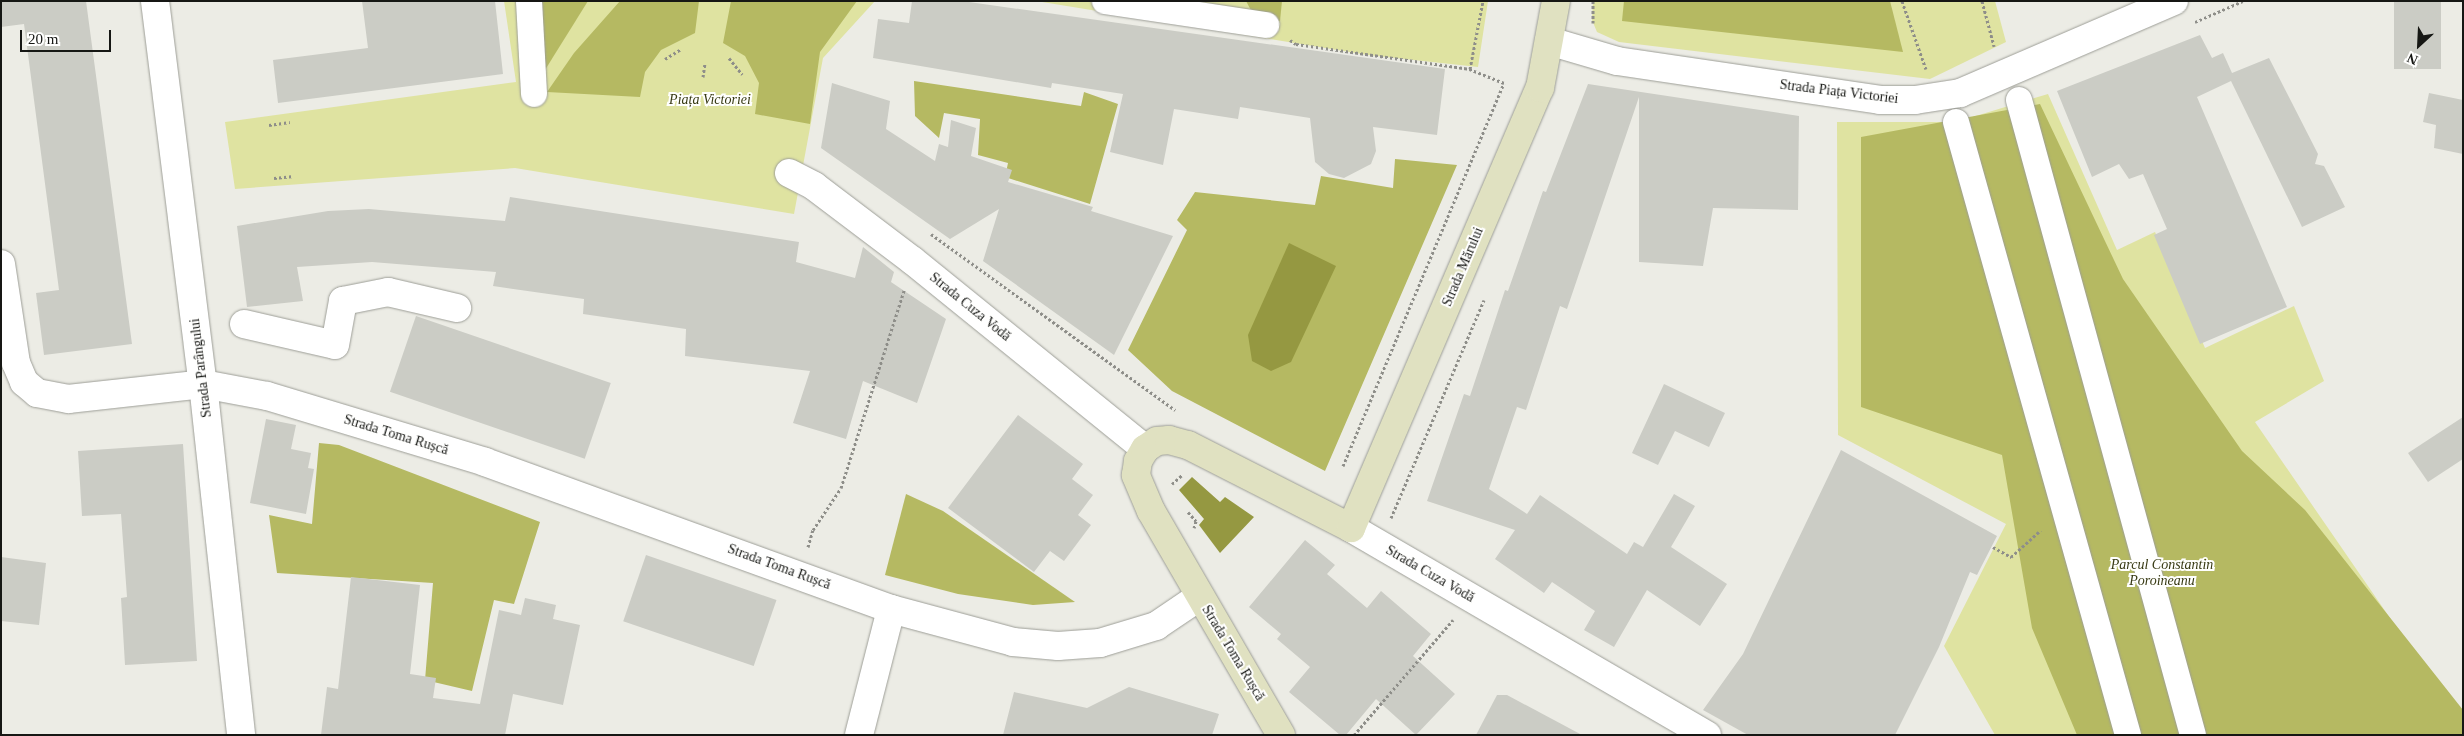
<!DOCTYPE html>
<html>
<head>
<meta charset="utf-8">
<style>
  body { margin:0 }
  #map { position:relative; width:2464px; height:736px; overflow:hidden; background:#ecece5; font-family:Georgia,serif }
  div>[style] { position:absolute }
  .green>* { inset:0; background:#dfe3a1 }
  .forest>* { inset:0; background:#b5b962 }
  .water>* { inset:0; background:#959841 }
  .building>* { inset:0; background:#cbccc5; transform-origin:0 0 }
  .path>* { height:3px; margin-top:-1.5px; transform-origin:0; background:repeating-linear-gradient(90deg,#8e8e89 0 2.5px,transparent 0 5px) }
  .roads { filter:drop-shadow(0 0 1px #9d9e97) drop-shadow(0 0 1px #9d9e97) }
  .pedestrian>* { height:26px; margin:-13px; padding:0 13px; transform-origin:13px; border-radius:13px; background:#fff }
  .minor>* { height:28px; margin:-14px; padding:0 14px; transform-origin:14px; border-radius:14px; background:#fff }
  .tertiary>* { height:28px; margin:-14px; padding:0 14px; transform-origin:14px; border-radius:14px; background:#fff }
  .secondary>* { height:28px; margin:-14px; padding:0 14px; transform-origin:14px; border-radius:14px; background:#e0e1c1 }
  span { translate:-50% -50%; white-space:nowrap; text-align:center; line-height:1.15; -webkit-text-stroke:4px #fffffe; paint-order:stroke }
  .street-label { font-size:14px; color:#161714 }
  .park-label { font-size:14px; color:#383a14; font-style:italic }
  .frame { position:absolute; inset:0; border:2px solid #161714; pointer-events:none }
  .north { position:absolute; left:2394px; top:20px; width:50px; height:50px; -webkit-text-stroke:4px #fffffe; paint-order:stroke; rotate:205deg; font-size:14px; font-weight:700; line-height:20px; text-align:center; color:#161714 }
  .north::after { content:''; display:block; margin:auto; width:18px; height:22px; background:#161714; clip-path:polygon(50% 0,100% 100%,50% 72%,0 100%) }
  .scale { position:absolute; left:20px; top:30px; width:91px; height:22px; box-sizing:border-box; border:2px solid #161714; border-top:0; padding-left:6px; font-size:15px; line-height:18px; white-space:nowrap; color:#161714; -webkit-text-stroke:4px #fffffe; paint-order:stroke }
</style>
</head>
<body>
<div id="map">
  <div class="green">
    <i style="clip-path:polygon(504px 1px,875px 1px,823px 58px,794px 214px,515px 168px,235px 189px,225px 122px,516px 82px)"></i>
    <i style="clip-path:polygon(1036px 1px,1488px 1px,1478px 67px,1368px 55px)"></i>
    <i style="clip-path:polygon(1593px 1px,1995px 1px,2006px 42px,1930px 79px,1619px 42px,1597px 32px,1592px 20px)"></i>
    <i style="clip-path:polygon(2048px 94px,2117px 250px,2155px 232px,2205px 348px,2294px 306px,2324px 381px,2255px 422px,2463px 724px,2463px 735px,1995px 735px,1944px 646px,2006px 524px,1838px 435px,1837px 122px,1956px 122px)"></i>
  </div>
  <div class="forest">
    <i style="clip-path:polygon(535px 1px,588px 1px,540px 78px)"></i>
    <i style="clip-path:polygon(620px 1px,699px 1px,695px 33px,661px 50px,645px 72px,640px 97px,547px 92px,574px 53px)"></i>
    <i style="clip-path:polygon(731px 1px,857px 1px,820px 52px,810px 124px,755px 114px,759px 83px,745px 56px,723px 43px)"></i>
    <i style="clip-path:polygon(1246px 1px,1282px 1px,1280px 21px,1254px 16px)"></i>
    <i style="clip-path:polygon(1624px 1px,1890px 1px,1903px 52px,1622px 21px)"></i>
    <i style="clip-path:polygon(914px 81px,1081px 106px,1084px 92px,1118px 104px,1090px 204px,1005px 177px,1008px 163px,978px 155px,980px 119px,944px 113px,939px 138px,915px 116px)"></i>
    <i style="clip-path:polygon(2040px 104px,2123px 279px,2242px 451px,2305px 510px,2463px 710px,2463px 735px,2077px 735px,2032px 628px,2002px 455px,1861px 407px,1861px 137px)"></i>
    <i style="clip-path:polygon(1395px 159px,1457px 165px,1325px 471px,1172px 391px,1128px 350px,1187px 230px,1177px 220px,1195px 192px,1315px 205px,1321px 176px,1393px 188px)"></i>
    <i style="clip-path:polygon(319px 443px,339px 445px,540px 522px,514px 604px,494px 600px,472px 691px,425px 680px,433px 583px,277px 573px,269px 515px,312px 524px)"></i>
    <i style="clip-path:polygon(906px 494px,943px 511px,1075px 602px,1033px 605px,958px 594px,885px 575px)"></i>
  </div>
  <div class="water">
    <i style="clip-path:polygon(1289px 243px,1336px 266px,1291px 362px,1271px 371px,1252px 361px,1248px 335px)"></i>
    <i style="clip-path:polygon(1192px 477px,1220px 502px,1225px 497px,1254px 517px,1220px 553px,1199px 525px,1204px 519px,1179px 490px)"></i>
  </div>
  <div class="building">
    <i style="clip-path:polygon(1px 1px,86px 1px,132px 344px,44px 355px,36px 293px,59px 290px,24px 24px,1px 27px)"></i>
    <i style="clip-path:polygon(362px 1px,495px 1px,503px 74px,278px 103px,273px 60px,368px 48px)"></i>
    <i style="clip-path:polygon(912px 1px,962px 1px,1445px 69px,1437px 135px,1373px 127px,1376px 151px,1371px 164px,1344px 178px,1329px 174px,1315px 162px,1310px 118px,1240px 107px,1238px 119px,1174px 109px,1163px 165px,1110px 152px,1123px 94px,1052px 83px,1051px 88px,873px 58px,878px 19px,909px 23px)"></i>
    <i style="left:2394px;top:1px;width:47px;height:68px"></i>
    <i style="clip-path:polygon(2200px 35px,2212px 58px,2223px 53px,2232px 73px,2269px 58px,2318px 154px,2315px 164px,2324px 166px,2345px 207px,2302px 227px,2231px 81px,2197px 97px,2287px 307px,2200px 344px,2154px 235px,2167px 229px,2143px 174px,2129px 179px,2119px 164px,2092px 177px,2057px 91px)"></i>
    <i style="clip-path:polygon(832px 83px,890px 101px,886px 129px,935px 161px,939px 144px,948px 147px,951px 120px,976px 128px,971px 156px,1012px 170px,1008px 182px,1093px 207px,1091px 211px,1173px 236px,1114px 355px,983px 261px,999px 209px,950px 239px,821px 148px)"></i>
    <i style="clip-path:polygon(1588px 84px,1799px 116px,1798px 210px,1713px 208px,1703px 266px,1639px 262px,1639px 97px,1567px 309px,1560px 306px,1526px 410px,1517px 407px,1489px 489px,1527px 514px,1540px 495px,1627px 554px,1634px 542px,1643px 547px,1674px 494px,1695px 506px,1671px 547px,1727px 584px,1700px 626px,1647px 590px,1614px 647px,1584px 630px,1595px 611px,1552px 582px,1544px 593px,1495px 559px,1515px 530px,1427px 501px,1464px 394px,1470px 396px,1505px 290px,1508px 291px,1543px 191px,1546px 192px)"></i>
    <i style="clip-path:polygon(2429px 93px,2463px 100px,2463px 154px,2434px 148px,2436px 125px,2423px 122px)"></i>
    <i style="clip-path:polygon(510px 197px,799px 242px,796px 262px,855px 278px,863px 247px,894px 272px,891px 282px,946px 319px,917px 403px,863px 381px,846px 439px,793px 423px,810px 371px,685px 356px,686px 329px,583px 314px,584px 299px,493px 286px,496px 272px,372px 262px,297px 267px,303px 301px,247px 307px,237px 226px,328px 211px,369px 209px,505px 221px)"></i>
    <i style="left:416px;top:316px;width:206px;height:80px;rotate:19deg"></i>
    <i style="clip-path:polygon(1664px 384px,1725px 413px,1709px 447px,1675px 431px,1658px 465px,1632px 453px)"></i>
    <i style="clip-path:polygon(1018px 415px,1083px 464px,1072px 479px,1093px 495px,1078px 515px,1091px 525px,1064px 561px,1050px 551px,1034px 572px,948px 508px)"></i>
    <i style="clip-path:polygon(2463px 417px,2463px 459px,2428px 482px,2408px 453px)"></i>
    <i style="clip-path:polygon(266px 419px,296px 425px,291px 449px,311px 453px,308px 468px,314px 469px,306px 514px,250px 503px)"></i>
    <i style="clip-path:polygon(183px 444px,197px 661px,125px 665px,121px 598px,127px 597px,121px 514px,82px 516px,78px 451px)"></i>
    <i style="clip-path:polygon(1841px 450px,1997px 536px,1977px 575px,1970px 572px,1939px 647px,1895px 735px,1748px 735px,1703px 710px,1743px 654px)"></i>
    <i style="clip-path:polygon(1305px 540px,1335px 565px,1327px 574px,1367px 608px,1381px 591px,1431px 634px,1413px 656px,1455px 694px,1416px 735px,1376px 699px,1346px 735px,1340px 735px,1289px 692px,1310px 667px,1277px 639px,1281px 634px,1249px 607px)"></i>
    <i style="left:646px;top:555px;width:138px;height:70px;rotate:19deg"></i>
    <i style="clip-path:polygon(1px 557px,46px 563px,39px 625px,1px 621px)"></i>
    <i style="clip-path:polygon(351px 577px,420px 585px,410px 674px,436px 678px,433px 698px,480px 704px,499px 610px,521px 615px,525px 598px,556px 605px,553px 619px,580px 625px,563px 705px,513px 694px,505px 735px,321px 735px,327px 687px,338px 689px)"></i>
    <i style="clip-path:polygon(1129px 687px,1219px 714px,1212px 735px,1003px 735px,1014px 692px,1087px 708px)"></i>
    <i style="clip-path:polygon(1497px 695px,1507px 695px,1582px 735px,1476px 735px)"></i>
  </div>
  <div class="path">
    <i style="left:1902px;top:1px;width:72px;rotate:70.6deg"></i>
    <i style="left:1982px;top:1px;width:47px;rotate:75.1deg"></i>
    <i style="left:2195px;top:22px;width:52px;rotate:-23.6deg"></i>
    <i style="left:1593px;top:23px;width:22px;rotate:-90deg"></i>
    <i style="left:1290px;top:40px;width:7px;rotate:34deg"></i>
    <i style="left:1296px;top:44px;width:176px;rotate:8.2deg"></i>
    <i style="left:729px;top:58px;width:21px;rotate:51deg"></i>
    <i style="left:665px;top:59px;width:19px;rotate:-32deg"></i>
    <i style="left:703px;top:77px;width:14px;rotate:-82deg"></i>
    <i style="left:269px;top:125px;width:21px;rotate:-8deg"></i>
    <i style="left:274px;top:178px;width:20px;rotate:-6deg"></i>
    <i style="left:931px;top:234px;width:301px;rotate:35.8deg"></i>
    <i style="left:1343px;top:466px;width:415px;rotate:-67.2deg"></i>
    <i style="left:1504px;top:83px;width:37px;rotate:-158deg"></i>
    <i style="left:1470px;top:69px;width:69px;rotate:-79.2deg"></i>
    <i style="left:1172px;top:484px;width:13px;rotate:-42deg"></i>
    <i style="left:1188px;top:512px;width:12px;rotate:48deg"></i>
    <i style="left:1196px;top:521px;width:7px;rotate:106deg"></i>
    <i style="left:1391px;top:518px;width:237px;rotate:-66.9deg"></i>
    <i style="left:808px;top:547px;width:18px;rotate:-74deg"></i>
    <i style="left:813px;top:530px;width:50px;rotate:-56.3deg"></i>
    <i style="left:841px;top:488px;width:208px;rotate:-72.3deg"></i>
    <i style="left:1993px;top:547px;width:21px;rotate:29deg"></i>
    <i style="left:2011px;top:557px;width:40px;rotate:-42deg"></i>
    <i style="left:1354px;top:735px;width:152px;rotate:-49.3deg"></i>
  </div>
  <div class="roads">
    <div class="pedestrian">
      <i style="left:529px;top:1px;width:93px;rotate:86.9deg"></i>
      <i style="left:1105px;top:1px;width:163px;rotate:8.5deg"></i>
      <i style="left:2019px;top:100px;width:658px;rotate:74.68deg"></i>
      <i style="left:1956px;top:122px;width:637px;rotate:74.33deg"></i>
    </div>
    <div class="minor">
      <i style="left:155px;top:1px;width:386px;rotate:82.9deg"></i>
      <i style="left:203px;top:384px;width:353px;rotate:83.8deg"></i>
      <i style="left:789px;top:173px;width:28px;rotate:27deg"></i>
      <i style="left:814px;top:186px;width:124px;rotate:37.1deg"></i>
      <i style="left:913px;top:261px;width:299px;rotate:39deg"></i>
      <i style="left:1px;top:264px;width:100px;rotate:81.4deg"></i>
      <i style="left:16px;top:363px;width:21px;rotate:67deg"></i>
      <i style="left:24px;top:382px;width:17px;rotate:40deg"></i>
      <i style="left:37px;top:393px;width:32px;rotate:11deg"></i>
      <i style="left:68px;top:399px;width:136px;rotate:-6.3deg"></i>
      <i style="left:203px;top:384px;width:65px;rotate:10.6deg"></i>
      <i style="left:267px;top:396px;width:228px;rotate:16.8deg"></i>
      <i style="left:485px;top:462px;width:432px;rotate:19.9deg"></i>
      <i style="left:891px;top:609px;width:126px;rotate:15.1deg"></i>
      <i style="left:1013px;top:642px;width:45px;rotate:5.1deg"></i>
      <i style="left:1058px;top:646px;width:42px;rotate:-4.1deg"></i>
      <i style="left:1100px;top:643px;width:59px;rotate:-16.9deg"></i>
      <i style="left:1156px;top:626px;width:52px;rotate:-34deg"></i>
      <i style="left:244px;top:324px;width:93px;rotate:13deg"></i>
      <i style="left:335px;top:345px;width:45px;rotate:-79.7deg"></i>
      <i style="left:343px;top:301px;width:46px;rotate:-11.3deg"></i>
      <i style="left:388px;top:292px;width:71px;rotate:13.1deg"></i>
      <i style="left:1351px;top:528px;width:412px;rotate:30.2deg"></i>
      <i style="left:859px;top:735px;width:130px;rotate:-75.7deg"></i>
    </div>
    <div class="tertiary">
      <i style="left:1549px;top:41px;width:71px;rotate:16.4deg"></i>
      <i style="left:1617px;top:61px;width:266px;rotate:8.4deg"></i>
      <i style="left:1880px;top:100px;width:35px"></i>
      <i style="left:1915px;top:100px;width:46px;rotate:-8.8deg"></i>
      <i style="left:1960px;top:93px;width:233px;rotate:-23.3deg"></i>
    </div>
    <div class="secondary">
      <i style="left:1281px;top:735px;width:259px;rotate:-120.1deg"></i>
      <i style="left:1151px;top:511px;width:39px;rotate:-113deg"></i>
      <i style="left:1136px;top:475px;width:14px;rotate:-82deg"></i>
      <i style="left:1138px;top:461px;width:14px;rotate:-60deg"></i>
      <i style="left:1145px;top:449px;width:14px;rotate:-34deg"></i>
      <i style="left:1157px;top:441px;width:12px;rotate:-5deg"></i>
      <i style="left:1169px;top:440px;width:20px;rotate:15deg"></i>
      <i style="left:1188px;top:445px;width:183px;rotate:27deg"></i>
      <i style="left:1351px;top:528px;width:479px;rotate:-66.8deg"></i>
      <i style="left:1540px;top:88px;width:88px;rotate:-79.6deg"></i>
    </div>
  </div>
  <div class="street-label">
    <span style="left:1839px;top:92px;rotate:7deg">Strada Piața Victoriei</span>
    <span style="left:1463px;top:267px;rotate:-67deg">Strada Mărului</span>
    <span style="left:970px;top:307px;rotate:39deg">Strada Cuza Vodă</span>
    <span style="left:201px;top:368px;rotate:-97deg">Strada Parângului</span>
    <span style="left:396px;top:435px;rotate:17deg">Strada Toma Rușcă</span>
    <span style="left:779px;top:567px;rotate:20deg">Strada Toma Rușcă</span>
    <span style="left:1430px;top:574px;rotate:30deg">Strada Cuza Vodă</span>
    <span style="left:1233px;top:653px;rotate:59deg">Strada Toma Rușcă</span>
  </div>
  <div class="park-label">
    <span style="left:710px;top:100px">Piața Victoriei</span>
    <span style="left:2162px;top:573px">Parcul Constantin<br>Poroineanu</span>
  </div>
  <div class="frame"></div>
  <div class="north">N</div>
  <div class="scale">20 m</div>
</div>
</body>
</html>
